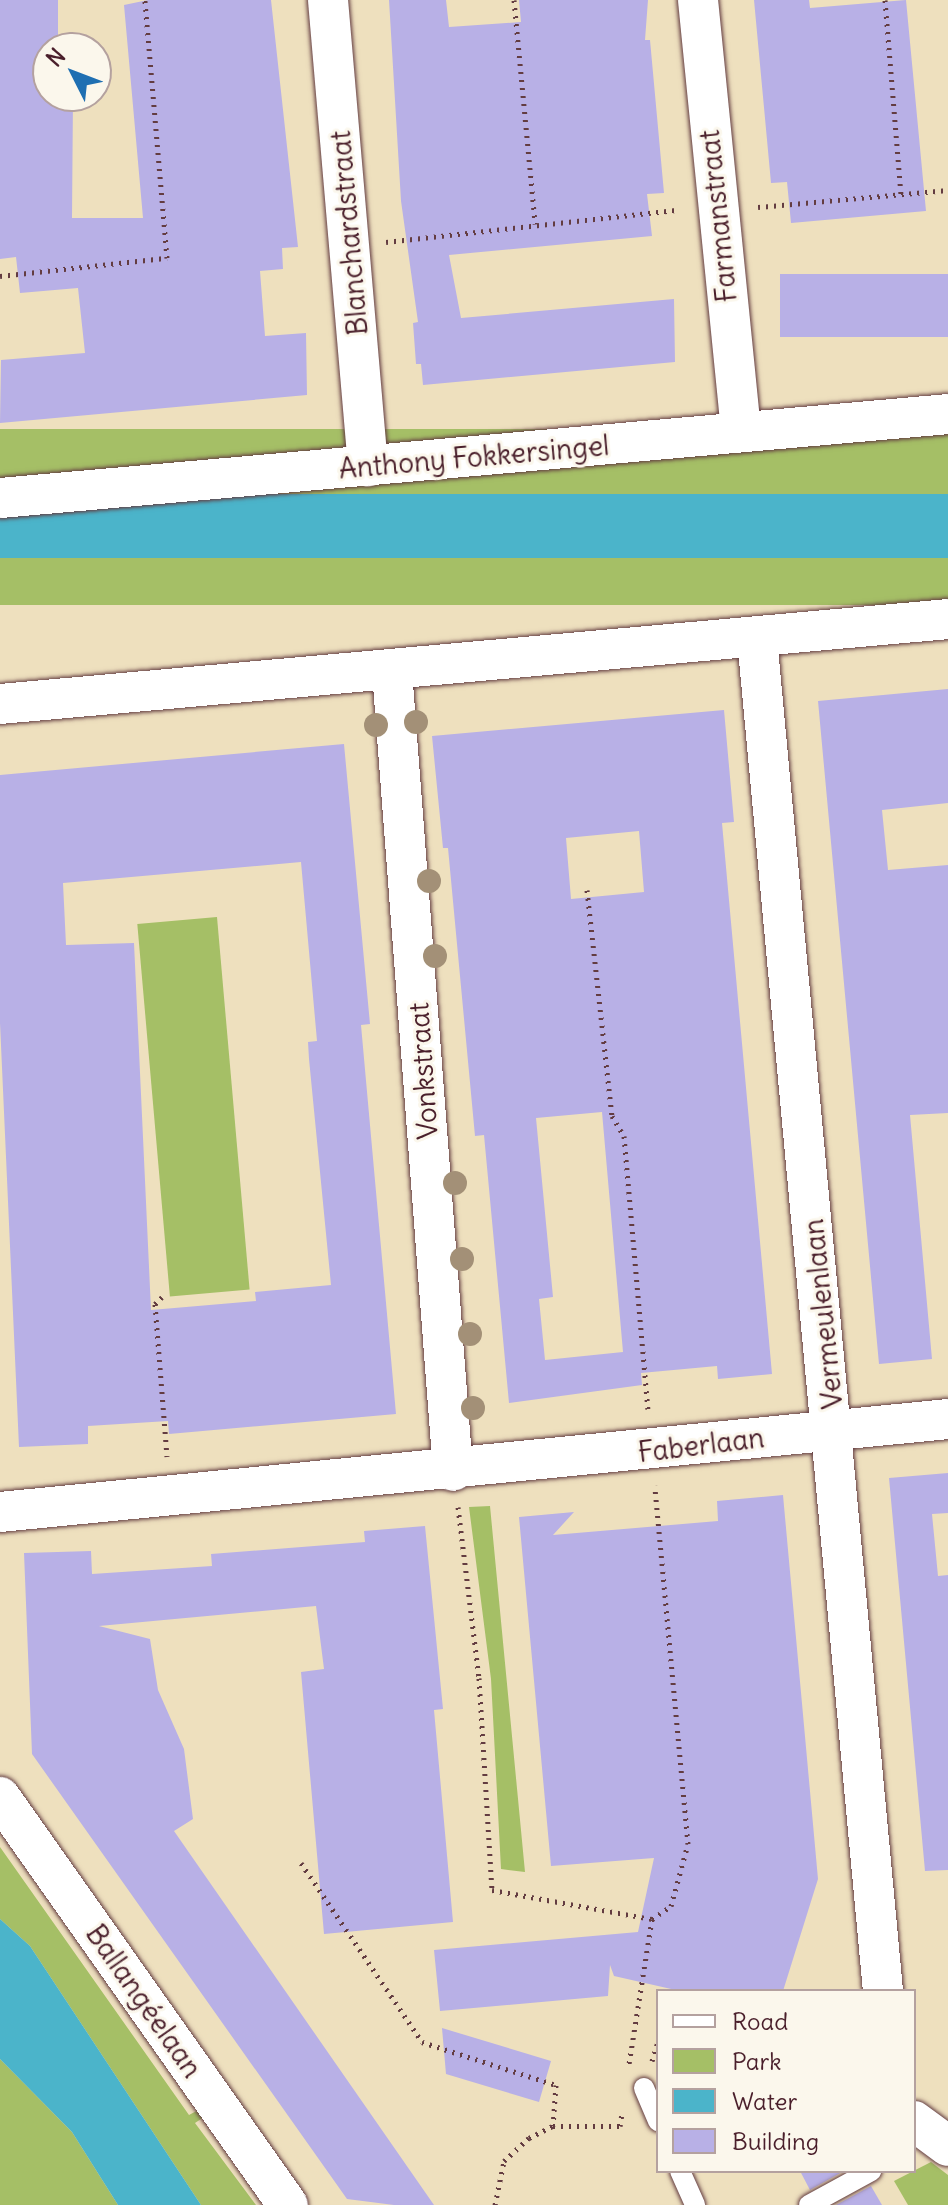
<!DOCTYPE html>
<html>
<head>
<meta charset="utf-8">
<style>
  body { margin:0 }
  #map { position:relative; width:948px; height:2205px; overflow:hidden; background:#eee0be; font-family:Delius,sans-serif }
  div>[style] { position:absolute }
  .green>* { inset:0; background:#a5bf66; transform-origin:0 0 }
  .water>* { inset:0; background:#4bb4ca; transform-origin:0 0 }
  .building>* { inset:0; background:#b8b0e6; transform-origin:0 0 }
  .path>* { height:5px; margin-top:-2.5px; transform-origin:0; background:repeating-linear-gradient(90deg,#633c41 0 2px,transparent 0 8px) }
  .roads { filter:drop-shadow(0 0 2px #633c41) drop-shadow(0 0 2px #633c41) }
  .service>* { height:20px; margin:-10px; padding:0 10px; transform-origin:10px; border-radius:10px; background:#fff }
  .minor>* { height:40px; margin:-20px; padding:0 20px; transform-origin:20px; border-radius:20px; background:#fff }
  .trees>* { width:24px; height:24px; margin:-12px; border-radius:50%; background:#a39077 }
  span { translate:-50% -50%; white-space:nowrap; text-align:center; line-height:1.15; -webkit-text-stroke:6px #fbf7ec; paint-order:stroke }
  .street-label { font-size:28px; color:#4a1f2b }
  .legend { position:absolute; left:656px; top:1989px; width:260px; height:184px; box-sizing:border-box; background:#fbf7ec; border:2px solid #b4a19f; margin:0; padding:10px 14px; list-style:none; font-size:24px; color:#4a1f2b }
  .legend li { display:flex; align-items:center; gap:16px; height:40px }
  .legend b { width:40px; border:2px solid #b4a19f }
  .north { position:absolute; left:32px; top:32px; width:80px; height:80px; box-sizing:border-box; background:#fbf7ec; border:2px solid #b4a19f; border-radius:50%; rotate:312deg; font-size:22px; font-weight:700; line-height:32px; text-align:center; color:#4a1f2b }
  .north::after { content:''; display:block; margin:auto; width:28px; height:36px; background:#1f6fb2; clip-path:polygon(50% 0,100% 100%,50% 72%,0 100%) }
</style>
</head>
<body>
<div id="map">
  <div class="green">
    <i style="left:948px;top:429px;width:65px;height:952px;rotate:90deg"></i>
    <i style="left:948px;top:558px;width:47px;height:952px;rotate:90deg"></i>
    <i style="left:217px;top:917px;width:374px;height:80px;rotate:85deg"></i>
    <i style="clip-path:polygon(490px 1506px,525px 1872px,501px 1869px,491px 1679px,469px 1507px)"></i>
    <i style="clip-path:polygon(0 1847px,189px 2115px,202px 2108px,207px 2115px,195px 2123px,256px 2205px,201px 2205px,30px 1946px,0 1919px)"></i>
    <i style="clip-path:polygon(0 2059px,72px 2132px,118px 2205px,0 2205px)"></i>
    <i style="clip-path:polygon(931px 2162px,948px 2175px,948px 2205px,908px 2205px,894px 2181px)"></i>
  </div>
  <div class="water">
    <i style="left:948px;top:494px;width:64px;height:952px;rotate:90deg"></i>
    <i style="clip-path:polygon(0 1919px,30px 1946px,201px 2205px,118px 2205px,72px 2132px,0 2059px)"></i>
  </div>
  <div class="building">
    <i style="clip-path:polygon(0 0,58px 0,58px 48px,48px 48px,48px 96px,73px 96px,72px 218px,143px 218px,124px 5px,148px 0,271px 0,298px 247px,282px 248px,283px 269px,260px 271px,265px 336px,306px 333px,307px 395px,0 423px,1px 360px,85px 353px,78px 288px,20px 293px,16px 257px,0 259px)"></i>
    <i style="clip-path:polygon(389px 0,446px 0,449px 27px,521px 22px,519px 0,648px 0,645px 40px,650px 40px,664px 193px,647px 194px,652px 236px,449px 255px,461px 318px,674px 299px,675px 362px,423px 385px,421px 364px,416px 364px,413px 323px,418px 322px,401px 201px)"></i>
    <i style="clip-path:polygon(754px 0,809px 0,810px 8px,906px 0,926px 211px,791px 223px,787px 182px,771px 183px)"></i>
    <i style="left:948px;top:274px;width:63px;height:168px;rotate:90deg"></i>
    <i style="clip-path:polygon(948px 689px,948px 803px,882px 810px,888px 870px,948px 865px,948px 1113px,910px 1115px,932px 1359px,879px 1364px,818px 701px)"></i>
    <i style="clip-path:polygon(evenodd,724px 710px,734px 822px,722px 823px,772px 1374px,718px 1379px,717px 1366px,641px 1373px,642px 1385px,509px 1403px,484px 1135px,475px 1136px,448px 848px,443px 848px,432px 736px,724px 710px,639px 831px,644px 892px,571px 899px,566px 838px,639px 831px,724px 710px,602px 1112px,623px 1352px,545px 1360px,539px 1299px,553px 1297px,536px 1118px,602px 1112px)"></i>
    <i style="clip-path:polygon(evenodd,344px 744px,370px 1024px,361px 1025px,396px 1414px,169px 1434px,168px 1421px,88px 1426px,88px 1444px,19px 1447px,0 1023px,0 775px,344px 744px,301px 862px,317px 1041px,308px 1042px,309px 1059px,331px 1285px,255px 1292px,256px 1301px,151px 1310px,134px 943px,66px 945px,63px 883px,301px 862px)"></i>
    <i style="clip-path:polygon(948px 1473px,948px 1513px,932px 1514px,938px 1576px,948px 1575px,948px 1870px,925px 1871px,889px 1478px)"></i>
    <i style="clip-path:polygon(783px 1495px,818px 1879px,783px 1991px,680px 1991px,614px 1976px,610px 1965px,608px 1996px,440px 2011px,434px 1950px,638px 1932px,654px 1858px,551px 1866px,519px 1517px,574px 1512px,553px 1535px,718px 1521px,717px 1501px)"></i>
    <i style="clip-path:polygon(425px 1526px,443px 1709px,434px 1710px,453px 1922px,324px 1934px,301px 1672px,324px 1669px,316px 1606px,99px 1626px,150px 1639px,158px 1690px,184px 1749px,193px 1819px,174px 1831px,434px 2205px,394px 2205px,347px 2199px,32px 1754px,24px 1553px,91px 1551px,92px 1574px,212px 1566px,211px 1554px,365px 1542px,364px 1531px)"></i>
    <i style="clip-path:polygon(442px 2028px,551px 2061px,539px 2102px,446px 2074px)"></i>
    <i style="clip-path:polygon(800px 2171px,844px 2171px,810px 2190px)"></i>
    <i style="clip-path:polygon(871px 2186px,882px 2205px,836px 2205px)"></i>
  </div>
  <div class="path">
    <i style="left:514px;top:0;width:225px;rotate:84.6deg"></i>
    <i style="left:885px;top:0;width:195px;rotate:85.3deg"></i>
    <i style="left:758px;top:207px;width:191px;rotate:-5.1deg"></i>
    <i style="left:386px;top:242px;width:294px;rotate:-6.3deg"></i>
    <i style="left:0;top:276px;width:168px;rotate:-6.2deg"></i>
    <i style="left:167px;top:258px;width:259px;rotate:-94.9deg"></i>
    <i style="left:587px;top:890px;width:227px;rotate:83.7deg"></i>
    <i style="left:612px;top:1116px;width:23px;rotate:59deg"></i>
    <i style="left:624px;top:1136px;width:274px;rotate:85deg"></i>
    <i style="left:162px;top:1297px;width:10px;rotate:135deg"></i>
    <i style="left:155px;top:1304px;width:153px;rotate:85.5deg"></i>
    <i style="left:458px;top:1507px;width:172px;rotate:83deg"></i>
    <i style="left:479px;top:1678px;width:212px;rotate:86.5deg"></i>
    <i style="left:492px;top:1890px;width:163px;rotate:10.3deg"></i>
    <i style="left:652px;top:1919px;width:147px;rotate:99deg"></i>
    <i style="left:301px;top:1863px;width:216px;rotate:55.9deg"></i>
    <i style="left:422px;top:2042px;width:141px;rotate:17.8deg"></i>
    <i style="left:556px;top:2085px;width:41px;rotate:94.2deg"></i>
    <i style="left:652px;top:1919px;width:23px;rotate:-34deg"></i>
    <i style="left:671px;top:1906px;width:64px;rotate:-74.7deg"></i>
    <i style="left:688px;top:1844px;width:360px;rotate:-95.3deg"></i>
    <i style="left:652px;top:2061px;width:21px;rotate:-73deg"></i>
    <i style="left:495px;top:2205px;width:45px;rotate:-78.4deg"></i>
    <i style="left:504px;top:2161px;width:34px;rotate:-43deg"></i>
    <i style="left:529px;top:2138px;width:27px;rotate:-27deg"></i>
    <i style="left:553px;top:2126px;width:67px"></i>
    <i style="left:620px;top:2126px;width:13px;rotate:-81deg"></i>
  </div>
  <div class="roads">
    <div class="service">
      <i style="left:644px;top:2088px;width:36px;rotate:67deg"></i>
      <i style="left:680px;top:2171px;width:37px;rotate:66deg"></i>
      <i style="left:809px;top:2205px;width:71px;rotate:-28.7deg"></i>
    </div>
    <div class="minor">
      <i style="left:328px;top:0;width:468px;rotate:85.1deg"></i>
      <i style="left:698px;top:0;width:433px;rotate:84.3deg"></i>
      <i style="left:0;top:498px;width:952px;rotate:-5.06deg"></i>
      <i style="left:757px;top:638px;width:1359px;rotate:84.68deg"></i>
      <i style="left:392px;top:671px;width:802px;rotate:85.64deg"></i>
      <i style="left:0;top:704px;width:952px;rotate:-5.12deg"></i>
      <i style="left:0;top:1512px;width:953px;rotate:-5.6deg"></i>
      <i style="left:0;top:1797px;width:499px;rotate:54.8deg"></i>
      <i style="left:914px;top:2121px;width:42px;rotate:36.3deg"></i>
    </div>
  </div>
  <div class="trees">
    <i style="left:416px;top:722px"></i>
    <i style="left:376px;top:725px"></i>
    <i style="left:429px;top:881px"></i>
    <i style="left:435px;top:956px"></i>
    <i style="left:455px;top:1183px"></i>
    <i style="left:462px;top:1259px"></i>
    <i style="left:470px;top:1334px"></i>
    <i style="left:473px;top:1408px"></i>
  </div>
  <div class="street-label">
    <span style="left:718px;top:216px;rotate:-96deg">Farmanstraat</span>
    <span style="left:349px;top:233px;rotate:-95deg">Blanchardstraat</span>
    <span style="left:474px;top:457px;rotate:-5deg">Anthony Fokkersingel</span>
    <span style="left:423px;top:1071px;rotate:-94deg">Vonkstraat</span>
    <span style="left:823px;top:1314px;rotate:-96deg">Vermeulenlaan</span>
    <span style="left:701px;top:1445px;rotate:-7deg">Faberlaan</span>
    <span style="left:144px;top:2001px;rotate:55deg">Ballangéelaan</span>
  </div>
  <ul class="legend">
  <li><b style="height:10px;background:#fff"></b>Road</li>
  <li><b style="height:22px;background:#a5bf66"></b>Park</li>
  <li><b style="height:22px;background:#4bb4ca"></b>Water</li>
  <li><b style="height:22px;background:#b8b0e6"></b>Building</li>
  </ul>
  <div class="north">N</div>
</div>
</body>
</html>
